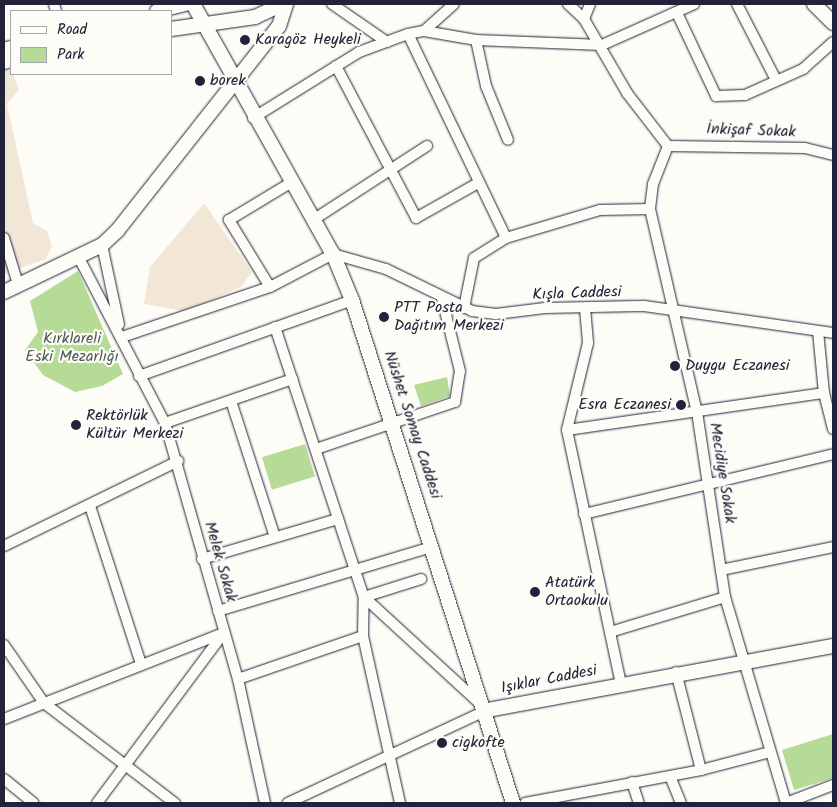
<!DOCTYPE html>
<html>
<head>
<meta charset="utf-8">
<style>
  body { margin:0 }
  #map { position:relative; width:837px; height:807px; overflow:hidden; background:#fdfcf7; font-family:Kalam,sans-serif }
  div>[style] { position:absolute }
  .built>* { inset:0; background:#f2e7d7 }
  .green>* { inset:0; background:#b5db96; transform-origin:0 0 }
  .roads { filter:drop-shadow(0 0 1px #22223b) drop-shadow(0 0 1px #22223b) }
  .street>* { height:10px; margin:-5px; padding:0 5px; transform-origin:5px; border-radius:5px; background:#fdfcf7 }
  .secondary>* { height:14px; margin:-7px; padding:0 7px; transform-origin:7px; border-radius:7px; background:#fdfcf7 }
  .dots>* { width:14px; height:14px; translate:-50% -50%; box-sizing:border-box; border:2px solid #fdfcf7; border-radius:50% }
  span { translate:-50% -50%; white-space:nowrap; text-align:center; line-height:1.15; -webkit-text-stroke:4.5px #fdfcf7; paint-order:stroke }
  .poi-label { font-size:16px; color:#22223b }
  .left { translate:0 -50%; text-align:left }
  .right { translate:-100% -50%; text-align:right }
  .street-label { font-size:16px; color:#22223b }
  .park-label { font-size:16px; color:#4e5a56 }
  .frame { position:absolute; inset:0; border:5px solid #22223b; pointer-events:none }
  .legend { position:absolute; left:10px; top:10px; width:162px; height:65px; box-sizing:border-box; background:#fdfcf7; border:1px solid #a5a5ac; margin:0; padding:6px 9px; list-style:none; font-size:15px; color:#22223b }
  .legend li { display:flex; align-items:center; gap:10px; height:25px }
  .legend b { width:25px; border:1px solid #a5a5ac }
</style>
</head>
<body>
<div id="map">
  <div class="built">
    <i style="clip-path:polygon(4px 67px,13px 74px,19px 90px,7px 104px,33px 223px,47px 231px,52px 246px,46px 259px,4px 274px)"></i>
    <i style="clip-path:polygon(204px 203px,252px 272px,241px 287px,184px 311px,144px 304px,150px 267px)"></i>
  </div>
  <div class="green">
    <i style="clip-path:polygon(78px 271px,123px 374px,102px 386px,75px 392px,43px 375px,25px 350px,38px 332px,30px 301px)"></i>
    <i style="clip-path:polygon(447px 377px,450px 396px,421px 406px,414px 385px)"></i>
    <i style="left:305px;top:444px;width:34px;height:45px;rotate:73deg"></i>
    <i style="clip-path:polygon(833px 734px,833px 778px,794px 790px,782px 750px)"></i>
  </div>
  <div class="roads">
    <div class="street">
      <i style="left:54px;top:4px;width:7px;rotate:74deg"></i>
      <i style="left:332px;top:4px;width:67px;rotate:34.6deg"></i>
      <i style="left:568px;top:4px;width:22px;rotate:43deg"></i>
      <i style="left:584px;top:19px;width:86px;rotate:59.8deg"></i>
      <i style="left:627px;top:93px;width:67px;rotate:52.3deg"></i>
      <i style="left:737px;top:4px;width:85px;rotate:62.8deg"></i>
      <i style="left:677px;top:13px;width:92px;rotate:64.8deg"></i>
      <i style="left:716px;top:96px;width:29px;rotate:-2deg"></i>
      <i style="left:745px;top:95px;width:64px;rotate:-24.1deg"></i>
      <i style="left:803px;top:69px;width:40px;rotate:-42deg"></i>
      <i style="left:584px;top:19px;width:16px;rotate:-68deg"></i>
      <i style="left:424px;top:31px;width:40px;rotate:-42deg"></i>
      <i style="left:408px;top:34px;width:226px;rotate:64.3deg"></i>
      <i style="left:476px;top:40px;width:47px;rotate:77.7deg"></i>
      <i style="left:486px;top:86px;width:58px;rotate:67.8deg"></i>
      <i style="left:336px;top:66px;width:172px;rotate:62.2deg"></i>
      <i style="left:416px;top:218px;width:71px;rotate:-29.4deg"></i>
      <i style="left:253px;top:118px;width:125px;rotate:-31.9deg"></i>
      <i style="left:359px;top:52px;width:52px;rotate:-20.2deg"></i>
      <i style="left:408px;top:34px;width:16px;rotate:-11deg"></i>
      <i style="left:424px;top:31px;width:53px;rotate:9.8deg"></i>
      <i style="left:476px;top:40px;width:126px;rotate:2.3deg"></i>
      <i style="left:602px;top:45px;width:101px;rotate:-24deg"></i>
      <i style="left:668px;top:146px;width:41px;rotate:111.5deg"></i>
      <i style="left:653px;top:184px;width:25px;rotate:97deg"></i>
      <i style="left:650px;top:209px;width:208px;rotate:77deg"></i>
      <i style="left:697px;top:412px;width:187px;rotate:81.4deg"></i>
      <i style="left:725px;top:597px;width:215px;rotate:73.5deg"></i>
      <i style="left:668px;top:146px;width:137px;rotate:0.8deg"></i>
      <i style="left:805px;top:148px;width:29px;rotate:14deg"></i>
      <i style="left:313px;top:220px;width:136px;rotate:-33deg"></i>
      <i style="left:4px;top:238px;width:48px;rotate:73.1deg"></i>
      <i style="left:102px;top:245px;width:81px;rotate:77.9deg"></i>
      <i style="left:78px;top:256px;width:188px;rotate:62.5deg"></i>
      <i style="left:165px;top:423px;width:266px;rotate:74.1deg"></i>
      <i style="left:238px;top:679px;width:127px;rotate:77.7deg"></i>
      <i style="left:270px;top:287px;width:79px;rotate:-121.5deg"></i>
      <i style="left:229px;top:220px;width:74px;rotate:-31.1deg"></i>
      <i style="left:464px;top:308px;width:51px;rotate:-78.7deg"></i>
      <i style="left:474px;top:258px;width:38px;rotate:-32deg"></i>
      <i style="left:506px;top:238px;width:98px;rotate:-16.6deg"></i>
      <i style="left:600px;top:210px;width:50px;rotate:-1.1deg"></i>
      <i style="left:585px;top:308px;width:35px;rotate:85deg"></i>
      <i style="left:588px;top:343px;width:89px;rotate:103.6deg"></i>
      <i style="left:567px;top:430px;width:259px;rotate:78deg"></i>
      <i style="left:275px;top:327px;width:284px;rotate:71.8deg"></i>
      <i style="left:364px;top:597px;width:167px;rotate:42.6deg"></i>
      <i style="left:487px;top:710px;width:220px;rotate:155deg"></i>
      <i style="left:818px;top:331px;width:62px;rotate:84.5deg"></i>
      <i style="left:824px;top:393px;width:37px;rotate:76deg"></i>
      <i style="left:122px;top:337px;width:156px;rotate:-18.7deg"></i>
      <i style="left:270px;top:287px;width:71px;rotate:-27.6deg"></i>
      <i style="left:333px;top:254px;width:55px;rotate:15.8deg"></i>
      <i style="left:386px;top:269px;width:96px;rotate:26deg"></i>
      <i style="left:472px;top:311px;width:24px;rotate:7deg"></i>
      <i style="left:496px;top:314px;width:49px;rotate:-7deg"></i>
      <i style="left:545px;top:308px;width:99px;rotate:-1.2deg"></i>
      <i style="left:644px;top:306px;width:191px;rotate:8.1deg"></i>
      <i style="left:139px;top:376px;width:226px;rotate:-19.6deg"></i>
      <i style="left:231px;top:401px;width:143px;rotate:72.1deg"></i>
      <i style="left:165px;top:423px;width:135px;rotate:-19deg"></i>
      <i style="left:567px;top:430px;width:260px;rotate:-8.2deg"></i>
      <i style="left:316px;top:449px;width:147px;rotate:-18.7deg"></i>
      <i style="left:455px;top:402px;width:31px;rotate:-81deg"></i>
      <i style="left:460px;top:371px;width:74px;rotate:-104deg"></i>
      <i style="left:90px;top:506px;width:166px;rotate:72.1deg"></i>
      <i style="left:584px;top:514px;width:256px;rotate:-13.5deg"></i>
      <i style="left:4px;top:546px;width:194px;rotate:-26deg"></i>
      <i style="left:202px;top:559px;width:142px;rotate:-16.4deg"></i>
      <i style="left:721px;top:570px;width:114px;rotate:-11.6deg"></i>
      <i style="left:218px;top:611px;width:223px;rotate:-16.7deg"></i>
      <i style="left:610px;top:632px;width:120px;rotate:-16.9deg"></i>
      <i style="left:363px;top:636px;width:39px;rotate:-89deg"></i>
      <i style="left:364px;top:597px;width:60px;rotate:-17.5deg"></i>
      <i style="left:4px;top:645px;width:70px;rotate:55.4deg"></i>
      <i style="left:44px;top:703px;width:165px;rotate:37.4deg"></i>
      <i style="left:676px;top:672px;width:101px;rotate:75.7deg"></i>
      <i style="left:238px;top:679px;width:132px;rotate:-19deg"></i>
      <i style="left:363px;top:636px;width:171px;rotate:77.5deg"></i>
      <i style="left:4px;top:719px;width:236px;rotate:-21.4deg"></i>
      <i style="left:670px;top:776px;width:29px;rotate:68deg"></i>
      <i style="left:4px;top:779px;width:38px;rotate:39deg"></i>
      <i style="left:632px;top:782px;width:22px;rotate:72deg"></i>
      <i style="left:97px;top:803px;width:211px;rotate:-53.3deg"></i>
      <i style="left:525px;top:803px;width:179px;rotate:-10.6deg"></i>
      <i style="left:701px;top:770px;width:71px;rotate:-14.6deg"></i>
      <i style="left:786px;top:803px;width:50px;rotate:-21deg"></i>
    </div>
    <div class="secondary">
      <i style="left:193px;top:4px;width:287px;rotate:60.8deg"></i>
      <i style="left:333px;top:254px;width:50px;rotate:67.6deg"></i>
      <i style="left:352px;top:300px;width:528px;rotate:72.25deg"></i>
      <i style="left:814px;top:4px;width:27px;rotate:45deg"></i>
      <i style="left:157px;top:11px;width:29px;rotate:-14deg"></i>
      <i style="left:171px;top:29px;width:85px;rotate:-8.1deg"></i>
      <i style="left:255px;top:17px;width:31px;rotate:-25deg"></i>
      <i style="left:4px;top:50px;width:7px;rotate:-16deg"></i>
      <i style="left:4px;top:62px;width:7px;rotate:-16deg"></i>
      <i style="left:4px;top:292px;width:109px;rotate:-25.6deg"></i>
      <i style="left:102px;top:245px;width:21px;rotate:-43deg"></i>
      <i style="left:117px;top:231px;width:261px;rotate:-51.7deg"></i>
      <i style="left:279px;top:26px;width:23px;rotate:-72deg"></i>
      <i style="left:487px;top:710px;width:352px;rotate:-10.5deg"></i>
    </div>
  </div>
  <div class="dots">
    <i style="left:245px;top:40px;background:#22223b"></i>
    <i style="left:200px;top:81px;background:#22223b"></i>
    <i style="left:384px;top:317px;background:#22223b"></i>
    <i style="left:675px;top:366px;background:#22223b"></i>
    <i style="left:681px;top:405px;background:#22223b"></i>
    <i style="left:76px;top:425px;background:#22223b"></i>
    <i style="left:535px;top:592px;background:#22223b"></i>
    <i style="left:442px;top:743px;background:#22223b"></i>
  </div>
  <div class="poi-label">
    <span class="left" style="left:255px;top:40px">Karagöz Heykeli</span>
    <span class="left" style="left:210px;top:81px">borek</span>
    <span class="left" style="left:394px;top:317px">PTT Posta<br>Dağıtım Merkezi</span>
    <span class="left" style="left:685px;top:366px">Duygu Eczanesi</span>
    <span class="right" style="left:671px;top:405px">Esra Eczanesi</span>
    <span class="left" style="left:86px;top:425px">Rektörlük<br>Kültür Merkezi</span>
    <span class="left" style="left:545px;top:592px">Atatürk<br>Ortaokulu</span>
    <span class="left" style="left:452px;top:743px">cigkofte</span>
  </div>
  <div class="street-label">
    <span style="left:751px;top:131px;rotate:2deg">İnkişaf Sokak</span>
    <span style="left:577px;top:294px;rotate:-2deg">Kışla Caddesi</span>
    <span style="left:412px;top:425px;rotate:72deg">Nüshet Somay Caddesi</span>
    <span style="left:722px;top:473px;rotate:81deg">Mecidiye Sokak</span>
    <span style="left:220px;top:562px;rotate:74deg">Melek Sokak</span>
    <span style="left:549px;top:680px;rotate:-11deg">Işıklar Caddesi</span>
  </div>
  <div class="park-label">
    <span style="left:72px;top:348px">Kırklareli<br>Eski Mezarlığı</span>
  </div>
  <div class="frame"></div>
  <ul class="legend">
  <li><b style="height:6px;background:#fdfcf7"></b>Road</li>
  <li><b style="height:14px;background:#b5db96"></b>Park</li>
  </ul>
</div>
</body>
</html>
